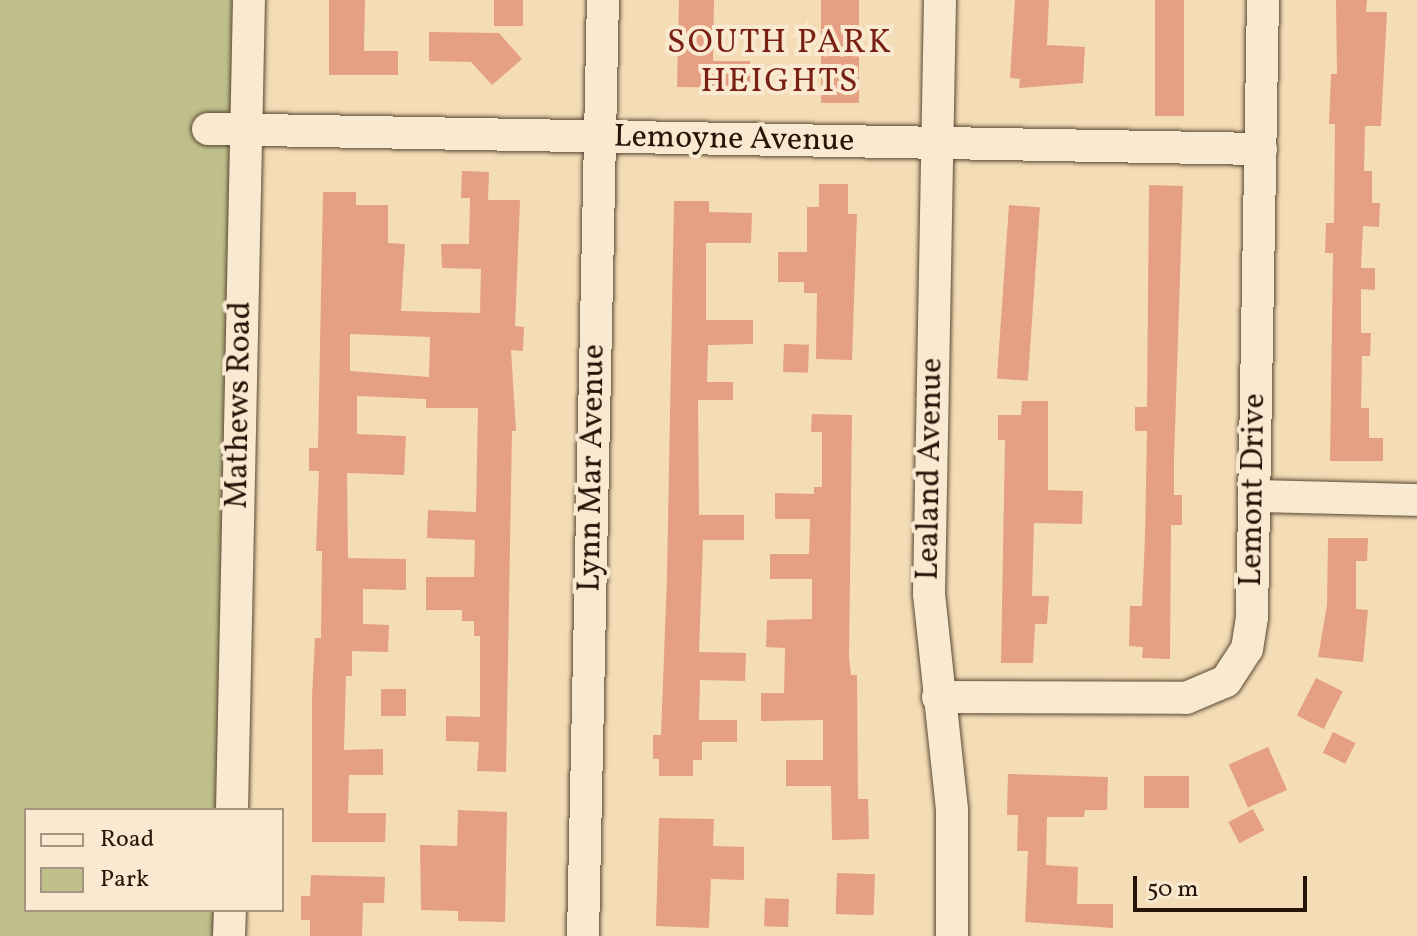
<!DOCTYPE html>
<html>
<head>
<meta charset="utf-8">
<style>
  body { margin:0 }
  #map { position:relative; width:1417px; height:936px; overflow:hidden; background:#f4ddb6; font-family:Vollkorn,serif }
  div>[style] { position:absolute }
  .green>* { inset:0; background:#bfc08b }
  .building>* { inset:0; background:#e59f82; transform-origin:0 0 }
  .roads { filter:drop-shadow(0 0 2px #5a4734) drop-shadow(0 0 2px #5a4734) }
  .minor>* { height:32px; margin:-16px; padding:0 16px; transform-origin:16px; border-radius:16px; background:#f8e9d0 }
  span { translate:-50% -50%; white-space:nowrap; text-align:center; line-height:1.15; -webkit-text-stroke:8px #f8e9d0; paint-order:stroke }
  .street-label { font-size:32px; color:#261508 }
  .neighbourhood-label { font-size:34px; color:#7a1f14; letter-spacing:2px }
  .legend { position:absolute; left:24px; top:808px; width:260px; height:104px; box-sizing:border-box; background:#f8e9d0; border:2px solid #a49480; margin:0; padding:10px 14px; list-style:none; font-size:24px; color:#261508 }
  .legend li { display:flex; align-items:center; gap:16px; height:40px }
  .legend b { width:40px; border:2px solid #a49480 }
  .scale { position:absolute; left:1133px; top:876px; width:174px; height:36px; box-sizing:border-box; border:4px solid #261508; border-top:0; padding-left:10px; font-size:24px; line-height:28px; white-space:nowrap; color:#261508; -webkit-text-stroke:6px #f8e9d0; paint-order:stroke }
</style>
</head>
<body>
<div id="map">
  <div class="green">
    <i style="clip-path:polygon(0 0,249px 0,232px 810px,26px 810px,26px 910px,230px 910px,229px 936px,0 936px)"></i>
  </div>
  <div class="building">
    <i style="clip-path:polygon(329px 0,365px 0,364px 51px,398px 51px,398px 75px,329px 75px)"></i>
    <i style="left:494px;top:0;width:29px;height:26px"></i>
    <i style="clip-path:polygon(679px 0,714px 0,713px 61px,750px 61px,750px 88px,677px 87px)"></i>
    <i style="left:821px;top:0;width:38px;height:103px"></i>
    <i style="clip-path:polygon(1015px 0,1049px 0,1047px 45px,1085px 47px,1083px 83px,1019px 88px,1020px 79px,1010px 78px)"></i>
    <i style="left:1155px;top:0;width:29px;height:116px"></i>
    <i style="clip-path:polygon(1336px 0,1367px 0,1366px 12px,1387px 12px,1381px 126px,1365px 126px,1364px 171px,1372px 171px,1372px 203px,1380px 203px,1379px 227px,1363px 226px,1361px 268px,1375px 268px,1375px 290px,1361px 289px,1361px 333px,1371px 333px,1370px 356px,1362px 356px,1361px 408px,1369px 408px,1369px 438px,1383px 438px,1383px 461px,1330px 461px,1333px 253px,1325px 253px,1326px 223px,1334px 223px,1335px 124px,1329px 124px,1331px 74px,1337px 74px)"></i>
    <i style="clip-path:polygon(429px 32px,499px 33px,522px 59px,492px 85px,471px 62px,429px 61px)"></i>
    <i style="clip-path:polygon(evenodd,462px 171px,489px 172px,488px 200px,520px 200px,515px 326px,524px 327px,523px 351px,511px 350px,516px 431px,512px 431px,506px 772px,477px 771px,479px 742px,446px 741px,446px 716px,480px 717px,480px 636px,474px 636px,474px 621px,462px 621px,462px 610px,426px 610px,426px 577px,474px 577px,475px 540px,427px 538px,428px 510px,476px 512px,478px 408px,426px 408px,426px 399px,357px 396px,357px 434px,406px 436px,404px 475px,347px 473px,348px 558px,406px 559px,406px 590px,363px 589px,363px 624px,389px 625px,388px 652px,352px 651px,352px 676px,346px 676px,344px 750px,383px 749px,383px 775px,349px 775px,348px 813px,386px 813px,385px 842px,312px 842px,312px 698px,315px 638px,321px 638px,322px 551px,316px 551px,319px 471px,309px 471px,309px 448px,318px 448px,323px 192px,356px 192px,356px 205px,388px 205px,388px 243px,405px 244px,401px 311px,480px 313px,481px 269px,442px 268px,441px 244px,469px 244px,470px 198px,461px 198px,462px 171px,350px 334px,430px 337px,429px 377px,350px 371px,350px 334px)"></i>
    <i style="clip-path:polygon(819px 184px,848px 184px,848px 214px,857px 214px,852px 360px,816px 359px,817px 293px,804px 293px,804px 282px,778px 282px,778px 252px,807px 252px,807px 207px,819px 207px)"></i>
    <i style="clip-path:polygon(1149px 185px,1183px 186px,1174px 460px,1174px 495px,1182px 495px,1182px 525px,1171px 525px,1170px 659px,1142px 658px,1143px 647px,1129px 646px,1130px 606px,1142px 606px,1145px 537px,1147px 431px,1135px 431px,1135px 407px,1147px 407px)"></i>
    <i style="clip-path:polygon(674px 201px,709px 201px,709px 212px,752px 213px,751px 243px,706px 243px,706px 320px,753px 320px,753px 344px,708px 345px,707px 382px,733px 382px,733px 400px,698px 400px,699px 515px,744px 515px,744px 540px,703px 540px,699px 652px,746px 653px,745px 681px,700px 680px,699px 720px,737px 720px,737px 742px,702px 742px,702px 760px,693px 760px,693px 776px,659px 776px,659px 759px,653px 759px,653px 735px,661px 735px,667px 576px)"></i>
    <i style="left:1009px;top:205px;width:31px;height:174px;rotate:4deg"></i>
    <i style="left:784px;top:344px;width:25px;height:28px;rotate:2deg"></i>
    <i style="clip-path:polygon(1022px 401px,1048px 401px,1048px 490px,1083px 491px,1082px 524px,1034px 523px,1032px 596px,1049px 596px,1047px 624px,1035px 624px,1033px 663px,1001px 663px,1005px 440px,998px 440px,998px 415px,1021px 415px)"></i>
    <i style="clip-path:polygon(812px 414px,852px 415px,849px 658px,851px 675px,857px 675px,858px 799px,868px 799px,869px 839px,832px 840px,831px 786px,786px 786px,786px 760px,823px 760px,823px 720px,761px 721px,761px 693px,784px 693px,785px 648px,766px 647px,767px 620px,812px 619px,812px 579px,770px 579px,770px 554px,809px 554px,810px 519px,775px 519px,775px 493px,814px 494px,814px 487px,822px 487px,822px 432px,811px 432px)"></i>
    <i style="clip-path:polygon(1328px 538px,1368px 538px,1367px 561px,1356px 561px,1356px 609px,1368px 610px,1363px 662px,1318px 657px,1327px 605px)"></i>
    <i style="left:1316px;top:678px;width:30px;height:42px;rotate:27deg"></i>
    <i style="left:381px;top:689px;width:25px;height:27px"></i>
    <i style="left:1333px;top:732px;width:25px;height:23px;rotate:26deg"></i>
    <i style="left:1268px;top:747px;width:47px;height:43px;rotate:66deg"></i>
    <i style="clip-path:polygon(1008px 774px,1108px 777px,1107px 810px,1085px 810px,1084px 817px,1047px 817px,1046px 865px,1078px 867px,1077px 904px,1113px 904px,1113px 928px,1025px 922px,1028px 851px,1017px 851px,1018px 815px,1007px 815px)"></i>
    <i style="left:1144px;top:776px;width:45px;height:32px"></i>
    <i style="left:1253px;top:809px;width:24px;height:28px;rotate:62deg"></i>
    <i style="clip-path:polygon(458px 810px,507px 812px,505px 922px,458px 921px,458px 911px,421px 910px,420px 845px,457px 846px)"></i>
    <i style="clip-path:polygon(659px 818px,714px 819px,713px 846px,744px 847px,744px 880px,711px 879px,709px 928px,656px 926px)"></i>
    <i style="left:837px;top:873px;width:38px;height:41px;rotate:2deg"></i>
    <i style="clip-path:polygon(311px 875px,385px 877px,384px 903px,363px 903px,362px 936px,310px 936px,310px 920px,301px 920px,301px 896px,310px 896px)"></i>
    <i style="left:789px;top:899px;width:28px;height:24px;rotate:92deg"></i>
  </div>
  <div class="roads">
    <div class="minor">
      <i style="left:940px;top:0;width:594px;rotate:91.06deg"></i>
      <i style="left:929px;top:594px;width:217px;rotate:83.9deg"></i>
      <i style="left:952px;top:810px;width:126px;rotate:90deg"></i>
      <i style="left:208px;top:129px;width:1053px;rotate:1.09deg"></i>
      <i style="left:1254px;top:496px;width:163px;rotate:1.4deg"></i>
      <i style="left:938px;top:697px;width:248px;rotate:0.2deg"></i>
      <i style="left:1186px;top:698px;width:43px;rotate:-23deg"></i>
      <i style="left:1226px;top:681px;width:38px;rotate:-57deg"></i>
      <i style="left:1247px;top:649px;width:32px;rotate:-81deg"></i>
      <i style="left:1252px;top:617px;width:617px;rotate:-88.98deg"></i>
      <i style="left:232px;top:810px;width:810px;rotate:-88.8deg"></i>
      <i style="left:229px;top:936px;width:26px;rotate:-88deg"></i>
      <i style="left:583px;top:936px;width:936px;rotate:-88.78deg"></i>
    </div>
  </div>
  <div class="street-label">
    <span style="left:734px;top:140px;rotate:1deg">Lemoyne Avenue</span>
    <span style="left:240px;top:405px;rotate:-89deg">Mathews Road</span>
    <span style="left:593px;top:468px;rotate:-89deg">Lynn Mar Avenue</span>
    <span style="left:931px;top:469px;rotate:-89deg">Lealand Avenue</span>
    <span style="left:1254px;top:490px;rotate:-89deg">Lemont Drive</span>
  </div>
  <div class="neighbourhood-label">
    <span style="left:780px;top:63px">SOUTH PARK<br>HEIGHTS</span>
  </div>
  <ul class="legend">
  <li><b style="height:10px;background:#f8e9d0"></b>Road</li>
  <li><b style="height:22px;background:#bfc08b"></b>Park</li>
  </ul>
  <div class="scale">50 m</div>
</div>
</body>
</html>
